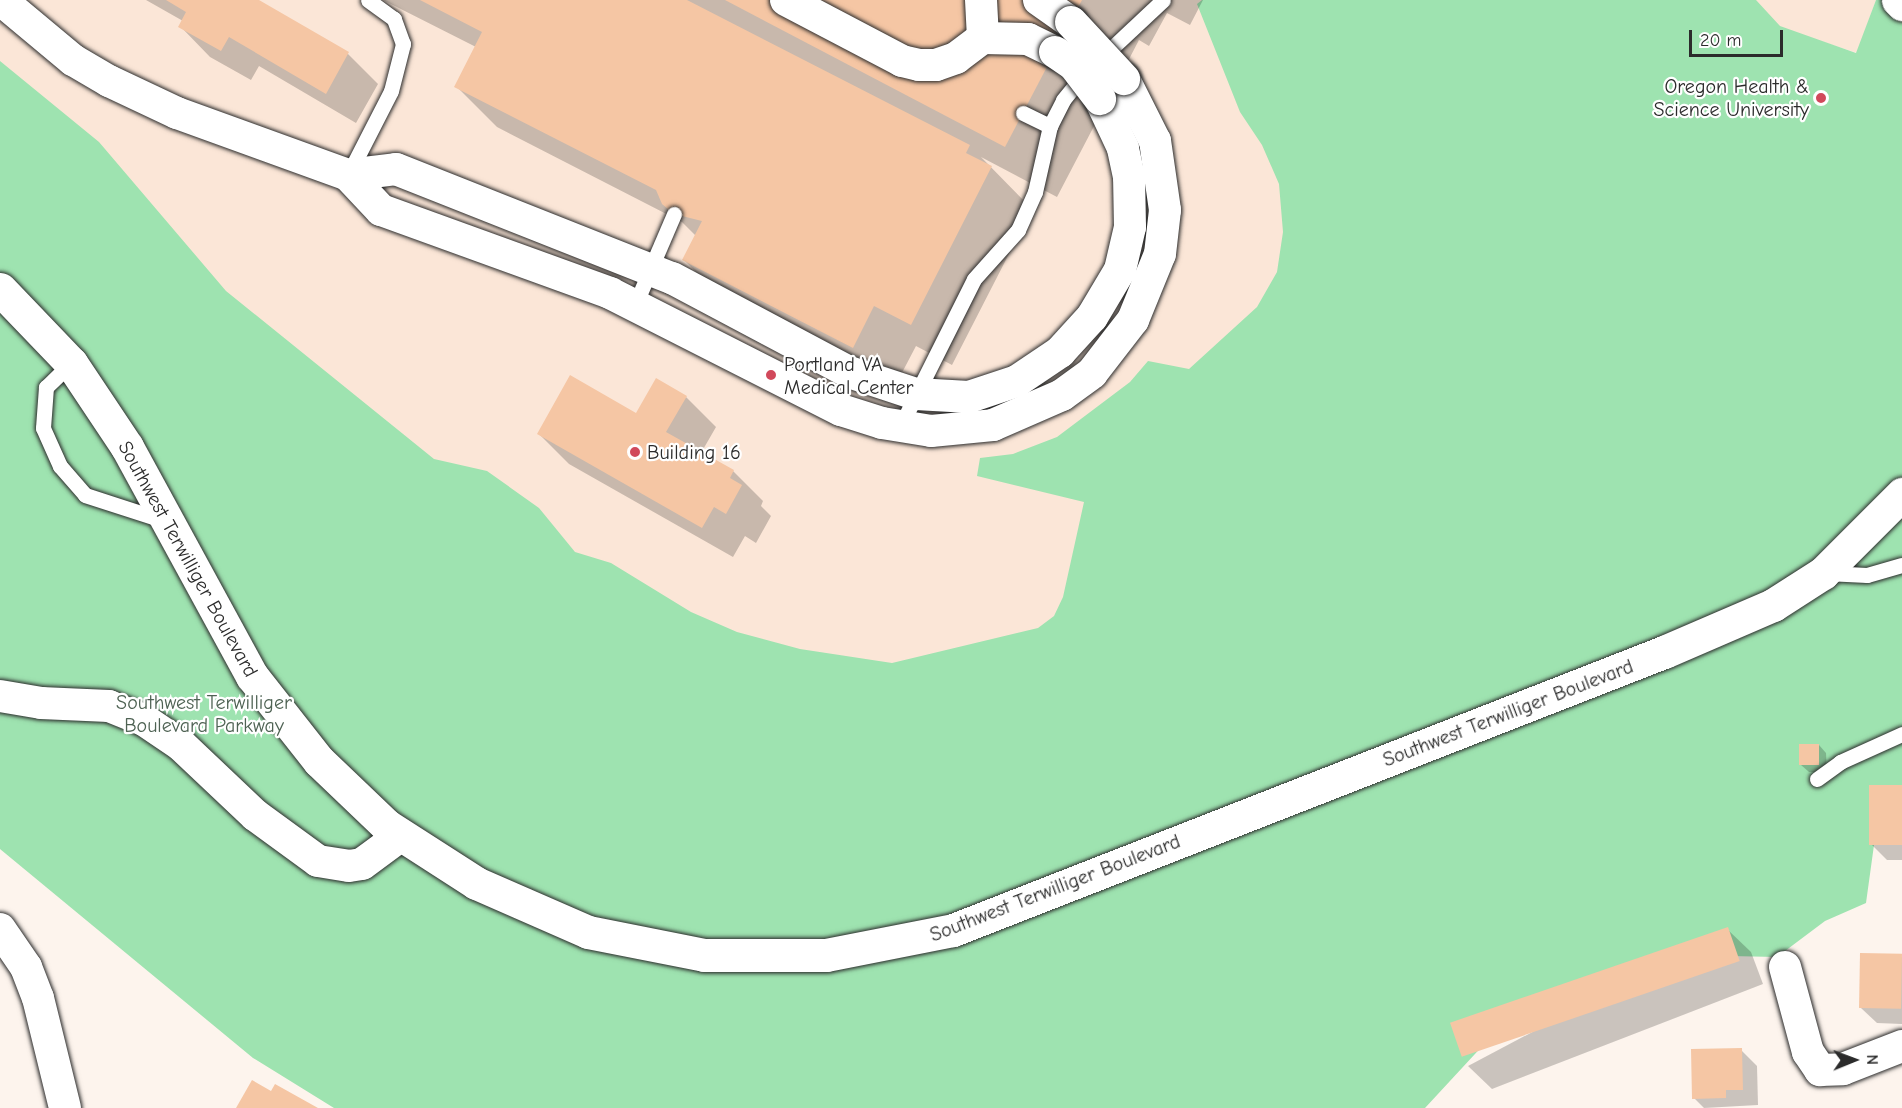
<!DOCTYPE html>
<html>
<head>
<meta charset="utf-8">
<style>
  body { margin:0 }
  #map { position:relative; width:1902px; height:1108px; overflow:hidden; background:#fdf4ed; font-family:"Comic Neue",sans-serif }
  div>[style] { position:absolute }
  .built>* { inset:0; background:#fbe6d7 }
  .green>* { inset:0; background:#9ee3b0 }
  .shadow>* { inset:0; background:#0003 }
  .building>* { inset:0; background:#f5c6a4; transform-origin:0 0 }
  .roads { filter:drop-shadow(0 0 2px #2b2b2b) drop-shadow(0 0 2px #2b2b2b) }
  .lane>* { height:15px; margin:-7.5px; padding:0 7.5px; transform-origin:7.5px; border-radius:7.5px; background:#fff }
  .street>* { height:32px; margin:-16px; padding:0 16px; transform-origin:16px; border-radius:16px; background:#fff }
  .secondary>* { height:33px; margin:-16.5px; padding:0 16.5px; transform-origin:16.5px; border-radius:16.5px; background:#fff }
  .bridges { filter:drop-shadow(0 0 2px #2b2b2b) drop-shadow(0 0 2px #2b2b2b) }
  .street-bridge>* { height:32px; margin:-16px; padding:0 16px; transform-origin:16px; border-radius:16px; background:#fff }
  .dots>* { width:16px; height:16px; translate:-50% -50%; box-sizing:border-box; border:3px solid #fff; border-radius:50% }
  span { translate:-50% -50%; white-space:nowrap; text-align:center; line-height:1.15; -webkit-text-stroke:4.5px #fff; paint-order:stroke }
  .poi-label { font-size:20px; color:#2b2b2b }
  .right { translate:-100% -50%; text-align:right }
  .left { translate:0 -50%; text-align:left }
  .street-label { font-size:20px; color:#2b2b2b }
  .park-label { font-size:20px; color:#4e6253 }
  .north { position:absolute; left:1824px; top:1030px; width:60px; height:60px; -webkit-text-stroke:4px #fff; paint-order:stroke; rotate:89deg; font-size:16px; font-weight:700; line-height:24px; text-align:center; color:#2b2b2b }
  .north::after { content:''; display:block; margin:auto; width:21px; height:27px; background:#2b2b2b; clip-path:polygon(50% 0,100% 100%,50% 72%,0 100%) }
  .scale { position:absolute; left:1689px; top:30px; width:94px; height:27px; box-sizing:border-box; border:3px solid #2b2b2b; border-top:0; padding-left:8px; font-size:18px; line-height:21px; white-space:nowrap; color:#2b2b2b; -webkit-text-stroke:4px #fff; paint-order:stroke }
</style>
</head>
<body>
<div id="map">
  <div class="built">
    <i style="clip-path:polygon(0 0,1347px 0,1295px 279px,1057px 633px,889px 677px,726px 647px,425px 469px,0 155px)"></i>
    <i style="clip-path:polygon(1694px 0,1876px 0,1857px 53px)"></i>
  </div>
  <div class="green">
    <i style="clip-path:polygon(1202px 0,1756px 0,1780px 26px,1856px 53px,1876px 0,1902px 0,1902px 802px,1878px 816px,1866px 903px,1825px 921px,1777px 957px,1681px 955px,1499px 1028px,1425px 1108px,334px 1108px,253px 1058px,0 849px,0 61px,99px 142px,226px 291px,434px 459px,487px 471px,539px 508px,575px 552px,611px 563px,691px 612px,737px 632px,800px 649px,892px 663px,1038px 628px,1054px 616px,1063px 597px,1084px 502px,977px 476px,980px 458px,1013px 454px,1057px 437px,1130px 382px,1148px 361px,1189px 369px,1257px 307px,1277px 272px,1283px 232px,1279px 184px,1262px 145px,1240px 112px,1197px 4px)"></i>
  </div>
  <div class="shadow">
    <i style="clip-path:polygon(146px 0,256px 0,348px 54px,378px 84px,356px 123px,259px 66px,251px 80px,210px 57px,180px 26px,183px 21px)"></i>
    <i style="clip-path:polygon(383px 0,1203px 0,1190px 25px,1167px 13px,1149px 46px,1139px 40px,1057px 197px,981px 157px,1032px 209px,952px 365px,916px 346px,894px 388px,725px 301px,684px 260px,696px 236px,682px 222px,497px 127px,456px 86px,476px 47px)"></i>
    <i style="clip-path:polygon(686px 397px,716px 427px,701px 453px,733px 471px,763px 501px,761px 506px,771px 516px,756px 543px,745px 536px,733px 557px,569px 464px,539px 434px,637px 415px)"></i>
    <i style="clip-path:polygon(1819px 745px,1826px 753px,1827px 772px,1809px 772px,1801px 765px)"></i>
    <i style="clip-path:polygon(1902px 786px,1902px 860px,1887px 860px,1871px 844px)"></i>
    <i style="clip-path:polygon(1727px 929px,1751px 952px,1763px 984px,1492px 1089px,1468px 1066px)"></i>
    <i style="clip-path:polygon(1902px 956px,1902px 1024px,1877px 1023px,1861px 1008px)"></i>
    <i style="clip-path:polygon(1741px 1050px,1757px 1066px,1758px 1105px,1704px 1108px,1694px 1098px)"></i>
  </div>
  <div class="building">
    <i style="clip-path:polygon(166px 0,259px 0,349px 52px,326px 94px,229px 37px,221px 51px,178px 27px,186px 12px)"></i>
    <i style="clip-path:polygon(420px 0,687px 0,970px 145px,966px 153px,992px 166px,911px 325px,874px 306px,853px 348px,682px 260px,702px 221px,674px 214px,662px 204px,656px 190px,454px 87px,482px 32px)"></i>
    <i style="clip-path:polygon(725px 0,1082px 0,1005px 147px)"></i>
    <i style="clip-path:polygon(570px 375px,636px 413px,656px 378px,687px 396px,666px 432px,734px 470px,730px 478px,742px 485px,726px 514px,714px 507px,702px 528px,537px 434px)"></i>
    <i style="left:1799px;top:744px;width:20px;height:21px"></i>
    <i style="left:1869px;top:785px;width:33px;height:60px"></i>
    <i style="left:1728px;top:927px;width:36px;height:294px;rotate:71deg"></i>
    <i style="left:1860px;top:953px;width:42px;height:55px;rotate:1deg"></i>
    <i style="clip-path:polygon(1742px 1048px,1743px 1090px,1726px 1090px,1726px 1098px,1692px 1099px,1691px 1049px)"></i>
    <i style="clip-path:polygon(252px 1080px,271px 1091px,275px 1084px,318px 1108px,236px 1108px)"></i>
  </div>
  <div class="roads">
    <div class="lane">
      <i style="left:1023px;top:113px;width:30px;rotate:26deg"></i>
      <i style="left:348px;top:175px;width:94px;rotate:-62.9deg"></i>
      <i style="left:391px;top:91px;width:49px;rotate:-75.7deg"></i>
      <i style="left:403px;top:44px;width:27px;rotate:-110deg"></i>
      <i style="left:394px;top:19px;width:32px;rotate:-144deg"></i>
      <i style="left:635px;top:305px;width:99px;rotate:-66.8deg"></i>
      <i style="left:71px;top:363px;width:35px;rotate:136deg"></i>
      <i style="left:46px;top:387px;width:41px;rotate:94.2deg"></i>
      <i style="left:43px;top:428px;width:42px;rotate:65.9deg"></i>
      <i style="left:60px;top:466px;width:38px;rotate:49deg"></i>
      <i style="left:85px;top:495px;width:84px;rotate:18deg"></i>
      <i style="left:900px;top:427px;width:165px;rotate:-63.4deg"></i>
      <i style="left:974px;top:279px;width:66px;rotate:-48.1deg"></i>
      <i style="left:1018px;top:230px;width:42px;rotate:-65.9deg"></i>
      <i style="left:1035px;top:192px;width:68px;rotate:-77.2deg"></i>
      <i style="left:1050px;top:126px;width:29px;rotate:-63deg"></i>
      <i style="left:1063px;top:100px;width:33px;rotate:-51deg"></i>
      <i style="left:1084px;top:74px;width:108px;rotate:-43.1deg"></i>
      <i style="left:1826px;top:573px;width:41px;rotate:2.8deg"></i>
      <i style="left:1867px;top:575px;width:36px;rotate:-16deg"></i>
      <i style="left:1817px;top:779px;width:29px;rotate:-36deg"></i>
      <i style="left:1840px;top:762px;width:68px;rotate:-24.3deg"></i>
    </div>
    <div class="street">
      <i style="left:1px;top:0;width:94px;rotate:39.8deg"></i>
      <i style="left:73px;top:60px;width:42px;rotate:30.3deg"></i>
      <i style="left:109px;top:81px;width:75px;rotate:25.2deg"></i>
      <i style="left:177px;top:113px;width:182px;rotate:19.9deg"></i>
      <i style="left:348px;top:175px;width:48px;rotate:46.7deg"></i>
      <i style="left:381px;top:210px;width:244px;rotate:19.9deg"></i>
      <i style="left:610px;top:293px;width:259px;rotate:26.9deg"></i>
      <i style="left:841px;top:410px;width:43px;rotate:17.6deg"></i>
      <i style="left:882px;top:423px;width:50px;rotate:9.3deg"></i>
      <i style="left:931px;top:431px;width:62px;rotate:-5.5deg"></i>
      <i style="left:993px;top:425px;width:75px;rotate:-23.5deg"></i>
      <i style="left:1062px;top:395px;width:37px;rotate:-36deg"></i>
      <i style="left:1092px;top:373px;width:67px;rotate:-52.3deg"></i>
      <i style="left:1133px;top:320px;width:71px;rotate:-67.8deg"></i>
      <i style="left:1160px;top:254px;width:44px;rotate:-83.5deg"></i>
      <i style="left:1165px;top:210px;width:70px;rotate:-98.2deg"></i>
      <i style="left:1155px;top:141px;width:69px;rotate:-116.6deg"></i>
      <i style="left:786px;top:0;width:131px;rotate:27.7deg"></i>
      <i style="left:902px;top:61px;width:17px;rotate:13deg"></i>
      <i style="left:919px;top:65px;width:17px"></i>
      <i style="left:936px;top:65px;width:21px;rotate:-19deg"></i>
      <i style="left:956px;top:58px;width:34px;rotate:-37deg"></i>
      <i style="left:983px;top:38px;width:45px;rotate:1.3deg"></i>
      <i style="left:1028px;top:39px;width:30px;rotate:26deg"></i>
      <i style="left:981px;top:0;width:38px;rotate:87deg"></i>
      <i style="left:1039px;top:0;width:39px;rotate:35deg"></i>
      <i style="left:348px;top:175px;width:48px;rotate:-7.1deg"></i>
      <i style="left:396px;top:169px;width:297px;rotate:21.6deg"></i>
      <i style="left:672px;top:278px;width:200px;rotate:28deg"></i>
      <i style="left:849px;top:372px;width:71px;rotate:18.2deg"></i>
      <i style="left:916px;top:394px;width:53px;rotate:3.2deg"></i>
      <i style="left:969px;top:397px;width:51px;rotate:-18.4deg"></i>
      <i style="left:1017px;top:381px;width:52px;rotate:-34deg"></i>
      <i style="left:1060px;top:352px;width:47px;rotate:-47.6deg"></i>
      <i style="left:1092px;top:317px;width:55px;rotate:-59.2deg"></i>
      <i style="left:1120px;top:270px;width:44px;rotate:-76.9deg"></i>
      <i style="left:1130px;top:227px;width:50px;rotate:-91.1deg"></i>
      <i style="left:1129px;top:177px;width:30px;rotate:-102deg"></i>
      <i style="left:1123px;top:148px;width:54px;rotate:-115.1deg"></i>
      <i style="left:0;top:696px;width:42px;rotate:9.7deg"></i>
      <i style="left:41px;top:703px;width:68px;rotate:2.5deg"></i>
      <i style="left:109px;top:706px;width:38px;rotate:22deg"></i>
      <i style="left:144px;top:720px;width:45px;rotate:34deg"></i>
      <i style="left:181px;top:745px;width:102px;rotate:43.4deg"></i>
      <i style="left:255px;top:815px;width:78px;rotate:36.1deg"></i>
      <i style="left:318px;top:861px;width:31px;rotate:9deg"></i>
      <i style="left:349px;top:866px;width:13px;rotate:-9deg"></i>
      <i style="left:362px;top:864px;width:47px;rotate:-36.4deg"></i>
      <i style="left:0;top:929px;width:46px;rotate:55.6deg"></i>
      <i style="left:26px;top:967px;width:33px;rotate:69deg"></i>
      <i style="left:38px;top:998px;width:113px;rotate:76.2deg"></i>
      <i style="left:1785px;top:967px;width:88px;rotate:74.9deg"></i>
      <i style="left:1808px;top:1052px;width:22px;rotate:56deg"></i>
      <i style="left:1820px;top:1070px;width:23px;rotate:-2deg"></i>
      <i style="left:1843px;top:1069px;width:63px;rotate:-21.3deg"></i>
    </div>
    <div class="secondary">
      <i style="left:1898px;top:0;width:6px;rotate:45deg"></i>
      <i style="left:0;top:289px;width:103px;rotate:46.2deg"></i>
      <i style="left:71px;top:363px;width:101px;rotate:56.3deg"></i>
      <i style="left:127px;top:447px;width:261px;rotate:61.4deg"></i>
      <i style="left:252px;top:676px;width:108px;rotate:51.8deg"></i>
      <i style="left:319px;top:761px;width:93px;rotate:43.7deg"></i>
      <i style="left:386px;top:825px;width:107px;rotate:32.8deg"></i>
      <i style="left:476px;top:883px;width:122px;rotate:23.6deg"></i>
      <i style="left:588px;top:932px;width:118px;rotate:11.2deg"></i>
      <i style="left:704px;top:955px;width:122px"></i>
      <i style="left:826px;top:955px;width:129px;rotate:-11.1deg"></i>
      <i style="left:953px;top:930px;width:763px;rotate:-21.36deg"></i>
      <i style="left:1664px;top:652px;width:119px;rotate:-23.3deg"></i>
      <i style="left:1773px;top:605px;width:59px;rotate:-32.6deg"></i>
      <i style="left:1823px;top:573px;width:112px;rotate:-45deg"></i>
    </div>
  </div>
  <div class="bridges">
    <div class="street-bridge">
      <i style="left:1071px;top:22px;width:78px;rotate:47.1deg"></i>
      <i style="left:1055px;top:52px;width:23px;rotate:34deg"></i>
      <i style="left:1074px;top:65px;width:43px;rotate:52.6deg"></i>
    </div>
  </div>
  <div class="dots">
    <i style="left:1821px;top:98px;background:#d1495b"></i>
    <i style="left:771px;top:375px;background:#d1495b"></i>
    <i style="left:635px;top:452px;background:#d1495b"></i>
  </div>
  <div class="poi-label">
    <span class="right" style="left:1809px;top:98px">Oregon Health &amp;<br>Science University</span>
    <span class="left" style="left:784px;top:376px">Portland VA<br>Medical Center</span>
    <span class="left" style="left:647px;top:452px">Building 16</span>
  </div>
  <div class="street-label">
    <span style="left:188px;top:559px;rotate:61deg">Southwest Terwilliger Boulevard</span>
    <span style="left:1508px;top:713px;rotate:-21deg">Southwest Terwilliger Boulevard</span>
    <span style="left:1055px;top:888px;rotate:-21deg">Southwest Terwilliger Boulevard</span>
  </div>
  <div class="park-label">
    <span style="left:204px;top:714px">Southwest Terwilliger<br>Boulevard Parkway</span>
  </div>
  <div class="north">N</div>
  <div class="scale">20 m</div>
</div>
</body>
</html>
